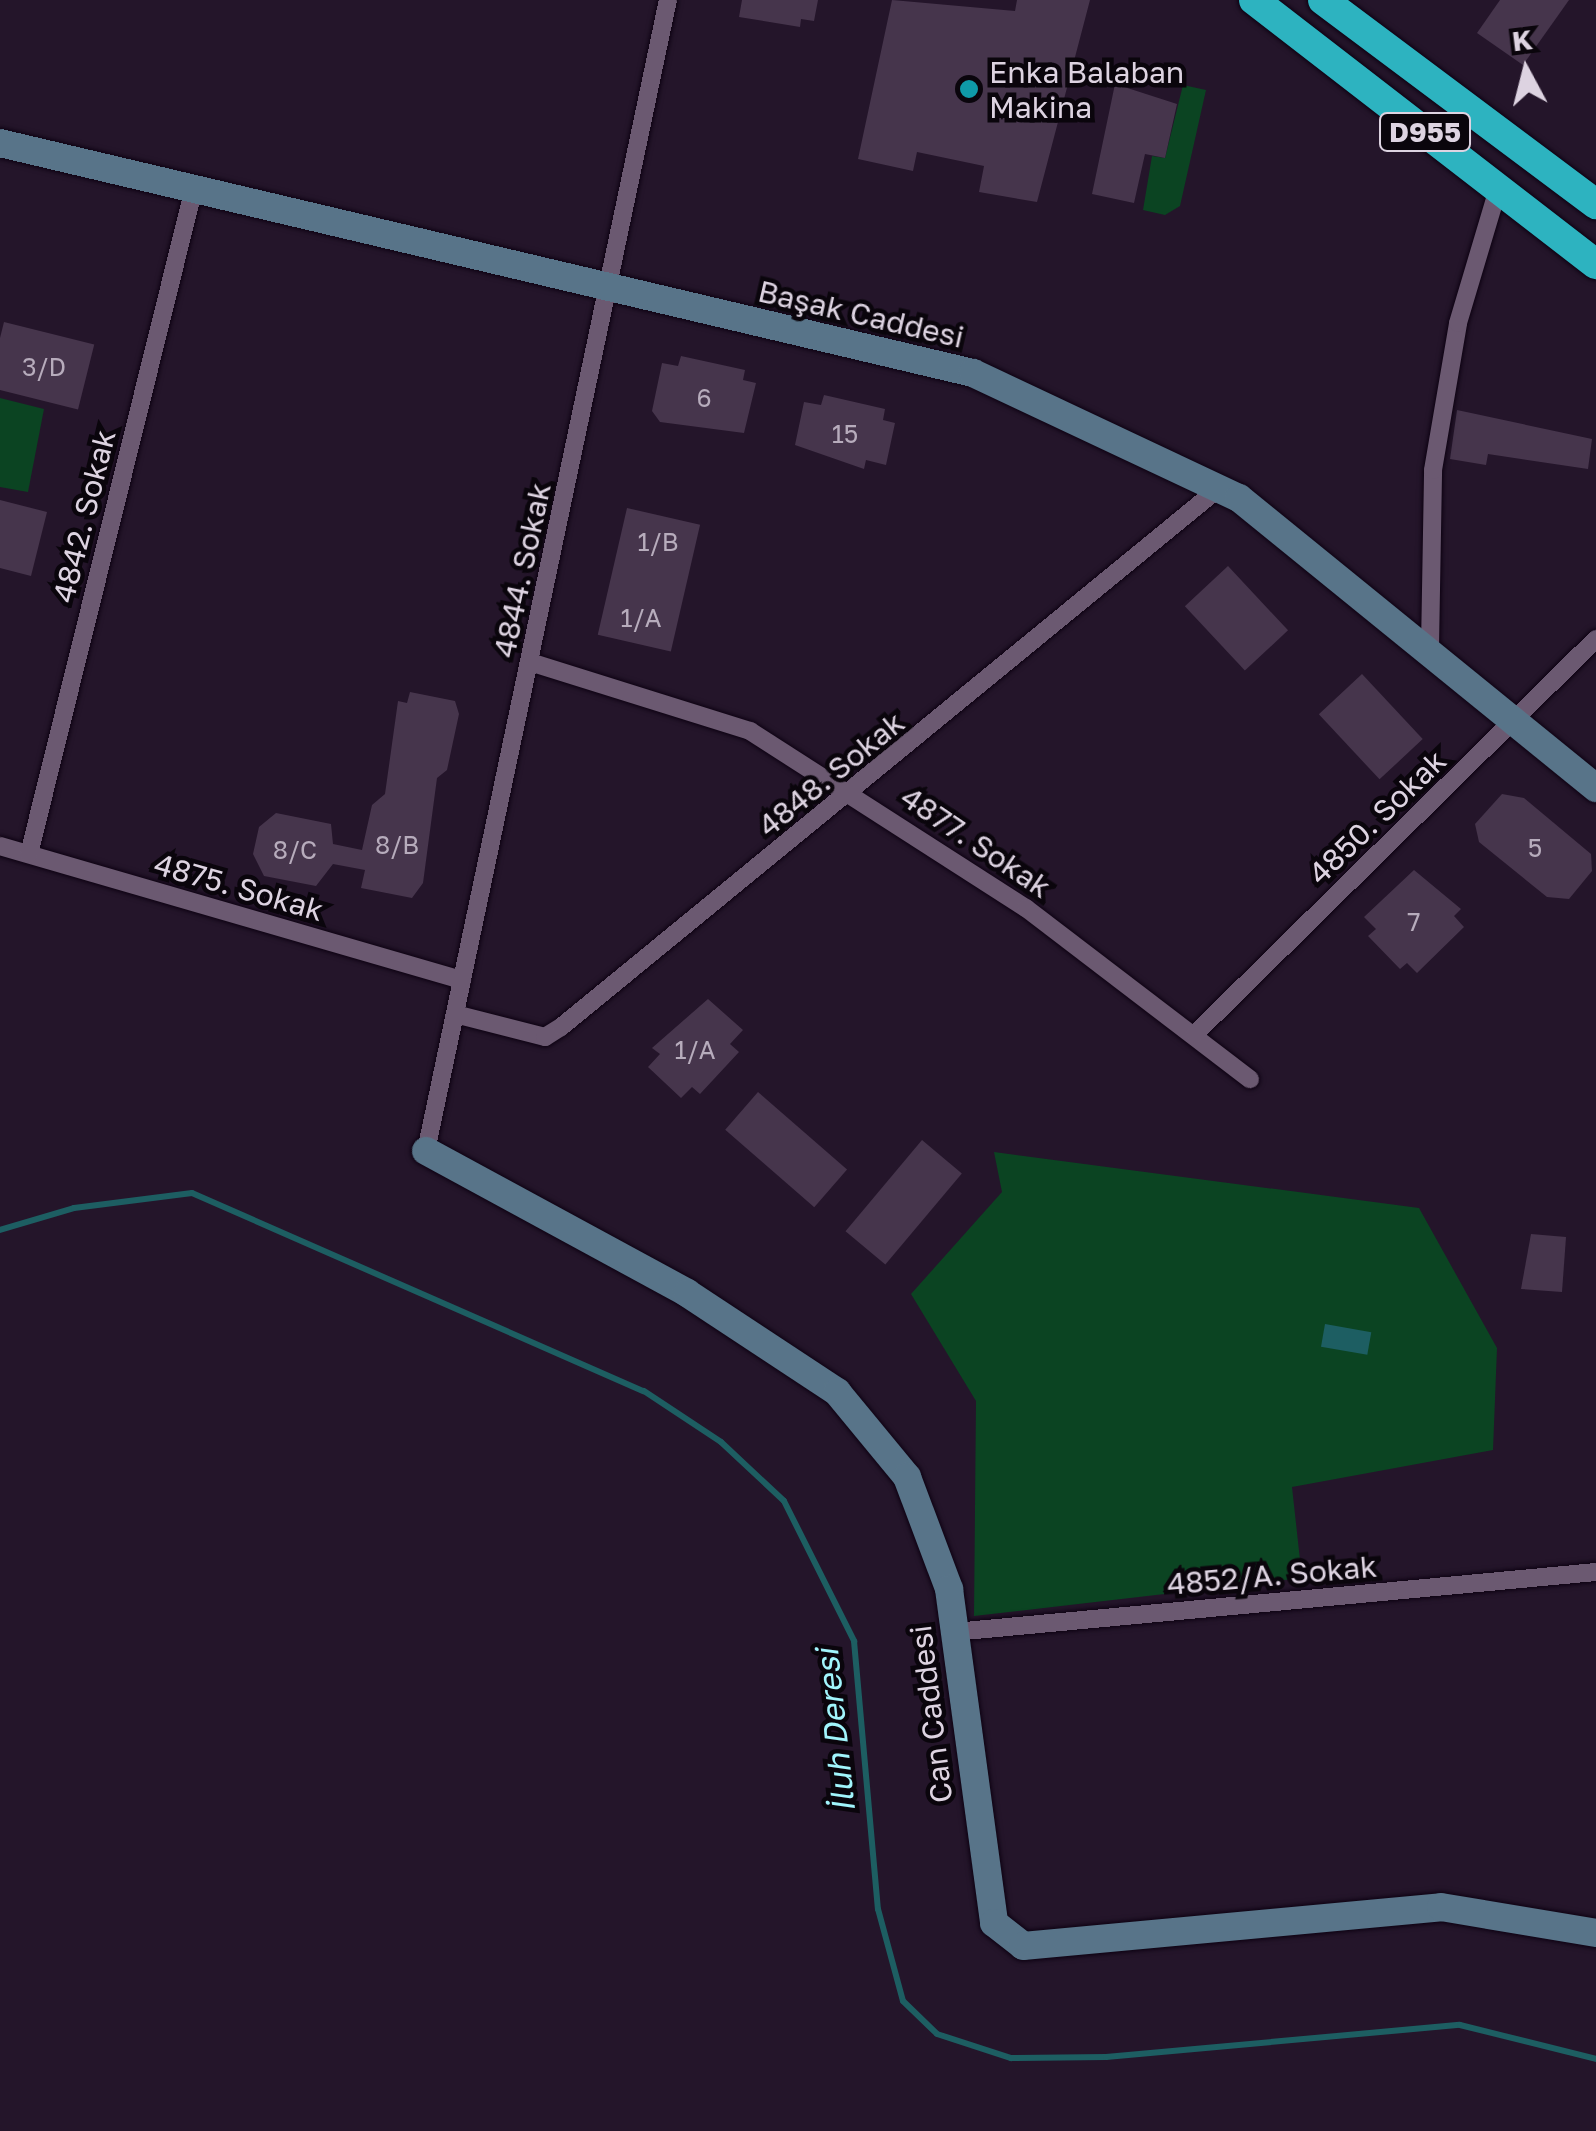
<!DOCTYPE html>
<html>
<head>
<meta charset="utf-8">
<style>
  body { margin:0 }
  #map { position:relative; width:1596px; height:2131px; overflow:hidden; background:#24152a; font-family:"Golos Text",sans-serif }
  div>[style] { position:absolute }
  .green>* { inset:0; background:#0b4422 }
  .water>* { inset:0; background:#1d5e62; transform-origin:0 0 }
  .stream>* { height:6px; margin:-3px; padding:0 3px; transform-origin:3px; border-radius:3px; background:#1d5e62 }
  .building>* { inset:0; background:#46354c; transform-origin:0 0 }
  .roads { filter:drop-shadow(0 0 2px #0d0212) drop-shadow(0 0 2px #0d0212) }
  .street>* { height:18px; margin:-9px; padding:0 9px; transform-origin:9px; border-radius:9px; background:#6b5971 }
  .secondary>* { height:28px; margin:-14px; padding:0 14px; transform-origin:14px; border-radius:14px; background:#587489 }
  .highway>* { height:30px; margin:-15px; padding:0 15px; transform-origin:15px; border-radius:15px; background:#2db3c0 }
  .dots>* { width:28px; height:28px; translate:-50% -50%; box-sizing:border-box; border:5px solid #0a050c; border-radius:50% }
  span { translate:-50% -50%; white-space:nowrap; text-align:center; line-height:1.15; -webkit-text-stroke:9px #0a050c; paint-order:stroke }
  .number-label { font-size:25px; color:#b7acbc }
  .number-label span { -webkit-text-stroke-width:0 }
  .shield-label span { padding:2px 8px; background:#0a050c; border:2px solid; border-radius:8px; -webkit-text-stroke-width:0 }
  .shield-label { font-size:28px; color:#ddd3e1; font-weight:700 }
  .poi-label { font-size:30px; color:#ddd3e1 }
  .left { translate:0 -50%; text-align:left }
  .street-label { font-size:30px; color:#ddd3e1 }
  .water-label { font-size:32px; color:#a1f5fc; font-style:italic }
  .north { position:absolute; left:1476px; top:20px; width:100px; height:100px; -webkit-text-stroke:8px #0a050c; paint-order:stroke; rotate:353deg; font-size:28px; font-weight:700; line-height:40px; text-align:center; color:#ddd3e1 }
  .north::after { content:''; display:block; margin:auto; width:35px; height:45px; background:#ddd3e1; clip-path:polygon(50% 0,100% 100%,50% 72%,0 100%) }
</style>
</head>
<body>
<div id="map">
  <div class="green">
    <i style="clip-path:polygon(1183px 85px,1206px 90px,1180px 206px,1165px 215px,1143px 210px,1152px 156px,1165px 158px)"></i>
    <i style="clip-path:polygon(0 398px,44px 409px,28px 492px,0 487px)"></i>
    <i style="clip-path:polygon(994px 1152px,1419px 1208px,1497px 1348px,1493px 1450px,1292px 1487px,1302px 1578px,974px 1616px,976px 1401px,911px 1294px,1002px 1192px)"></i>
  </div>
  <div class="water">
    <i style="left:1325px;top:1324px;width:47px;height:23px;rotate:10deg"></i>
  </div>
  <div class="stream">
    <i style="left:0;top:1230px;width:77px;rotate:-16.6deg"></i>
    <i style="left:74px;top:1208px;width:119px;rotate:-7.2deg"></i>
    <i style="left:192px;top:1193px;width:493px;rotate:23.7deg"></i>
    <i style="left:644px;top:1391px;width:92px;rotate:33.5deg"></i>
    <i style="left:721px;top:1442px;width:86px;rotate:43.1deg"></i>
    <i style="left:784px;top:1501px;width:157px;rotate:63.4deg"></i>
    <i style="left:854px;top:1641px;width:269px;rotate:84.9deg"></i>
    <i style="left:878px;top:1909px;width:95px;rotate:74.8deg"></i>
    <i style="left:903px;top:2001px;width:47px;rotate:44.1deg"></i>
    <i style="left:937px;top:2034px;width:78px;rotate:18deg"></i>
    <i style="left:1011px;top:2058px;width:95px;rotate:-0.6deg"></i>
    <i style="left:1106px;top:2057px;width:355px;rotate:-5.2deg"></i>
    <i style="left:1460px;top:2025px;width:140px;rotate:14deg"></i>
  </div>
  <div class="building">
    <i style="clip-path:polygon(742px 0,818px 0,814px 21px,801px 19px,800px 27px,739px 17px)"></i>
    <i style="clip-path:polygon(892px 0,1015px 11px,1017px 0,1090px 0,1037px 202px,979px 192px,984px 166px,917px 152px,913px 171px,858px 159px)"></i>
    <i style="clip-path:polygon(1500px 0,1569px 0,1523px 65px,1477px 33px)"></i>
    <i style="clip-path:polygon(1115px 84px,1177px 104px,1165px 158px,1145px 154px,1134px 203px,1092px 194px)"></i>
    <i style="left:4px;top:322px;width:93px;height:67px;rotate:14deg"></i>
    <i style="clip-path:polygon(681px 356px,745px 370px,743px 380px,756px 383px,744px 433px,660px 422px,652px 411px,662px 363px,678px 366px)"></i>
    <i style="clip-path:polygon(824px 395px,885px 409px,883px 420px,895px 423px,886px 465px,866px 460px,864px 469px,795px 445px,804px 402px,821px 405px)"></i>
    <i style="clip-path:polygon(1457px 410px,1592px 439px,1588px 469px,1488px 454px,1486px 465px,1450px 459px)"></i>
    <i style="clip-path:polygon(0 500px,47px 512px,31px 576px,0 568px)"></i>
    <i style="left:627px;top:508px;width:75px;height:130px;rotate:13deg"></i>
    <i style="left:1228px;top:566px;width:88px;height:59px;rotate:47deg"></i>
    <i style="left:1362px;top:674px;width:89px;height:59px;rotate:47deg"></i>
    <i style="clip-path:polygon(410px 692px,455px 701px,459px 714px,447px 770px,437px 778px,423px 883px,412px 898px,361px 888px,365px 870px,333px 864px,316px 886px,264px 876px,253px 854px,259px 827px,276px 813px,331px 824px,333px 844px,362px 850px,372px 805px,385px 794px,398px 701px,407px 703px)"></i>
    <i style="clip-path:polygon(1502px 794px,1524px 798px,1591px 854px,1592px 871px,1569px 899px,1547px 897px,1479px 842px,1475px 824px)"></i>
    <i style="clip-path:polygon(1414px 870px,1461px 909px,1454px 916px,1464px 927px,1417px 973px,1407px 963px,1400px 969px,1368px 936px,1376px 929px,1364px 917px)"></i>
    <i style="clip-path:polygon(708px 999px,743px 1030px,730px 1044px,739px 1052px,700px 1094px,692px 1087px,681px 1098px,648px 1067px,660px 1054px,652px 1048px)"></i>
    <i style="left:758px;top:1092px;width:118px;height:50px;rotate:41deg"></i>
    <i style="left:922px;top:1140px;width:52px;height:119px;rotate:40deg"></i>
    <i style="clip-path:polygon(1531px 1234px,1566px 1237px,1562px 1292px,1521px 1289px)"></i>
  </div>
  <div class="roads">
    <div class="street">
      <i style="left:1430px;top:647px;width:177px;rotate:-89deg"></i>
      <i style="left:1433px;top:470px;width:149px;rotate:-80.3deg"></i>
      <i style="left:1458px;top:323px;width:140px;rotate:-73.4deg"></i>
      <i style="left:530px;top:662px;width:231px;rotate:17.4deg"></i>
      <i style="left:750px;top:731px;width:328px;rotate:32.7deg"></i>
      <i style="left:1026px;top:908px;width:282px;rotate:37.4deg"></i>
      <i style="left:0;top:846px;width:481px;rotate:16.2deg"></i>
      <i style="left:29px;top:854px;width:682px;rotate:-76.09deg"></i>
      <i style="left:455px;top:1014px;width:93px;rotate:14.3deg"></i>
      <i style="left:545px;top:1037px;width:19px;rotate:-32deg"></i>
      <i style="left:561px;top:1027px;width:851px;rotate:-39.32deg"></i>
      <i style="left:1195px;top:1034px;width:563px;rotate:-44.57deg"></i>
      <i style="left:426px;top:1151px;width:1176px;rotate:-78.13deg"></i>
      <i style="left:954px;top:1632px;width:645px;rotate:-5.34deg"></i>
    </div>
    <div class="secondary">
      <i style="left:0;top:143px;width:1000px;rotate:13.3deg"></i>
      <i style="left:973px;top:373px;width:294px;rotate:25.2deg"></i>
      <i style="left:1239px;top:498px;width:460px;rotate:39.1deg"></i>
      <i style="left:426px;top:1151px;width:297px;rotate:28.5deg"></i>
      <i style="left:687px;top:1293px;width:180px;rotate:33.4deg"></i>
      <i style="left:837px;top:1392px;width:110px;rotate:50.5deg"></i>
      <i style="left:907px;top:1477px;width:120px;rotate:69.4deg"></i>
      <i style="left:949px;top:1589px;width:337px;rotate:82.3deg"></i>
      <i style="left:994px;top:1923px;width:37px;rotate:38deg"></i>
      <i style="left:1023px;top:1946px;width:420px;rotate:-5.3deg"></i>
      <i style="left:1441px;top:1907px;width:157px;rotate:9.5deg"></i>
    </div>
    <div class="highway">
      <i style="left:1254px;top:0;width:432px;rotate:37.7deg"></i>
      <i style="left:1323px;top:0;width:341px;rotate:36.8deg"></i>
    </div>
  </div>
  <div class="dots">
    <i style="left:969px;top:89px;background:#0f9aa8"></i>
  </div>
  <div class="number-label">
    <span style="left:44px;top:367px">3/D</span>
    <span style="left:704px;top:398px">6</span>
    <span style="left:845px;top:434px">15</span>
    <span style="left:658px;top:542px">1/B</span>
    <span style="left:641px;top:618px">1/A</span>
    <span style="left:397px;top:845px">8/B</span>
    <span style="left:1535px;top:848px">5</span>
    <span style="left:295px;top:850px">8/C</span>
    <span style="left:1414px;top:922px">7</span>
    <span style="left:695px;top:1050px">1/A</span>
  </div>
  <div class="shield-label">
    <span style="left:1425px;top:132px">D955</span>
  </div>
  <div class="poi-label">
    <span class="left" style="left:989px;top:89px">Enka Balaban<br>Makina</span>
  </div>
  <div class="street-label">
    <span style="left:861px;top:314px;rotate:13deg">Başak Caddesi</span>
    <span style="left:84px;top:516px;rotate:-76deg">4842. Sokak</span>
    <span style="left:522px;top:570px;rotate:-78deg">4844. Sokak</span>
    <span style="left:831px;top:774px;rotate:-39deg">4848. Sokak</span>
    <span style="left:1377px;top:817px;rotate:-44deg">4850. Sokak</span>
    <span style="left:976px;top:842px;rotate:34deg">4877. Sokak</span>
    <span style="left:239px;top:887px;rotate:16deg">4875. Sokak</span>
    <span style="left:1272px;top:1575px;rotate:-5deg">4852/A. Sokak</span>
    <span style="left:931px;top:1714px;rotate:-97deg">Can Caddesi</span>
  </div>
  <div class="water-label">
    <span style="left:835px;top:1731px;rotate:-96deg">İluh Deresi</span>
  </div>
  <div class="north">K</div>
</div>
</body>
</html>
